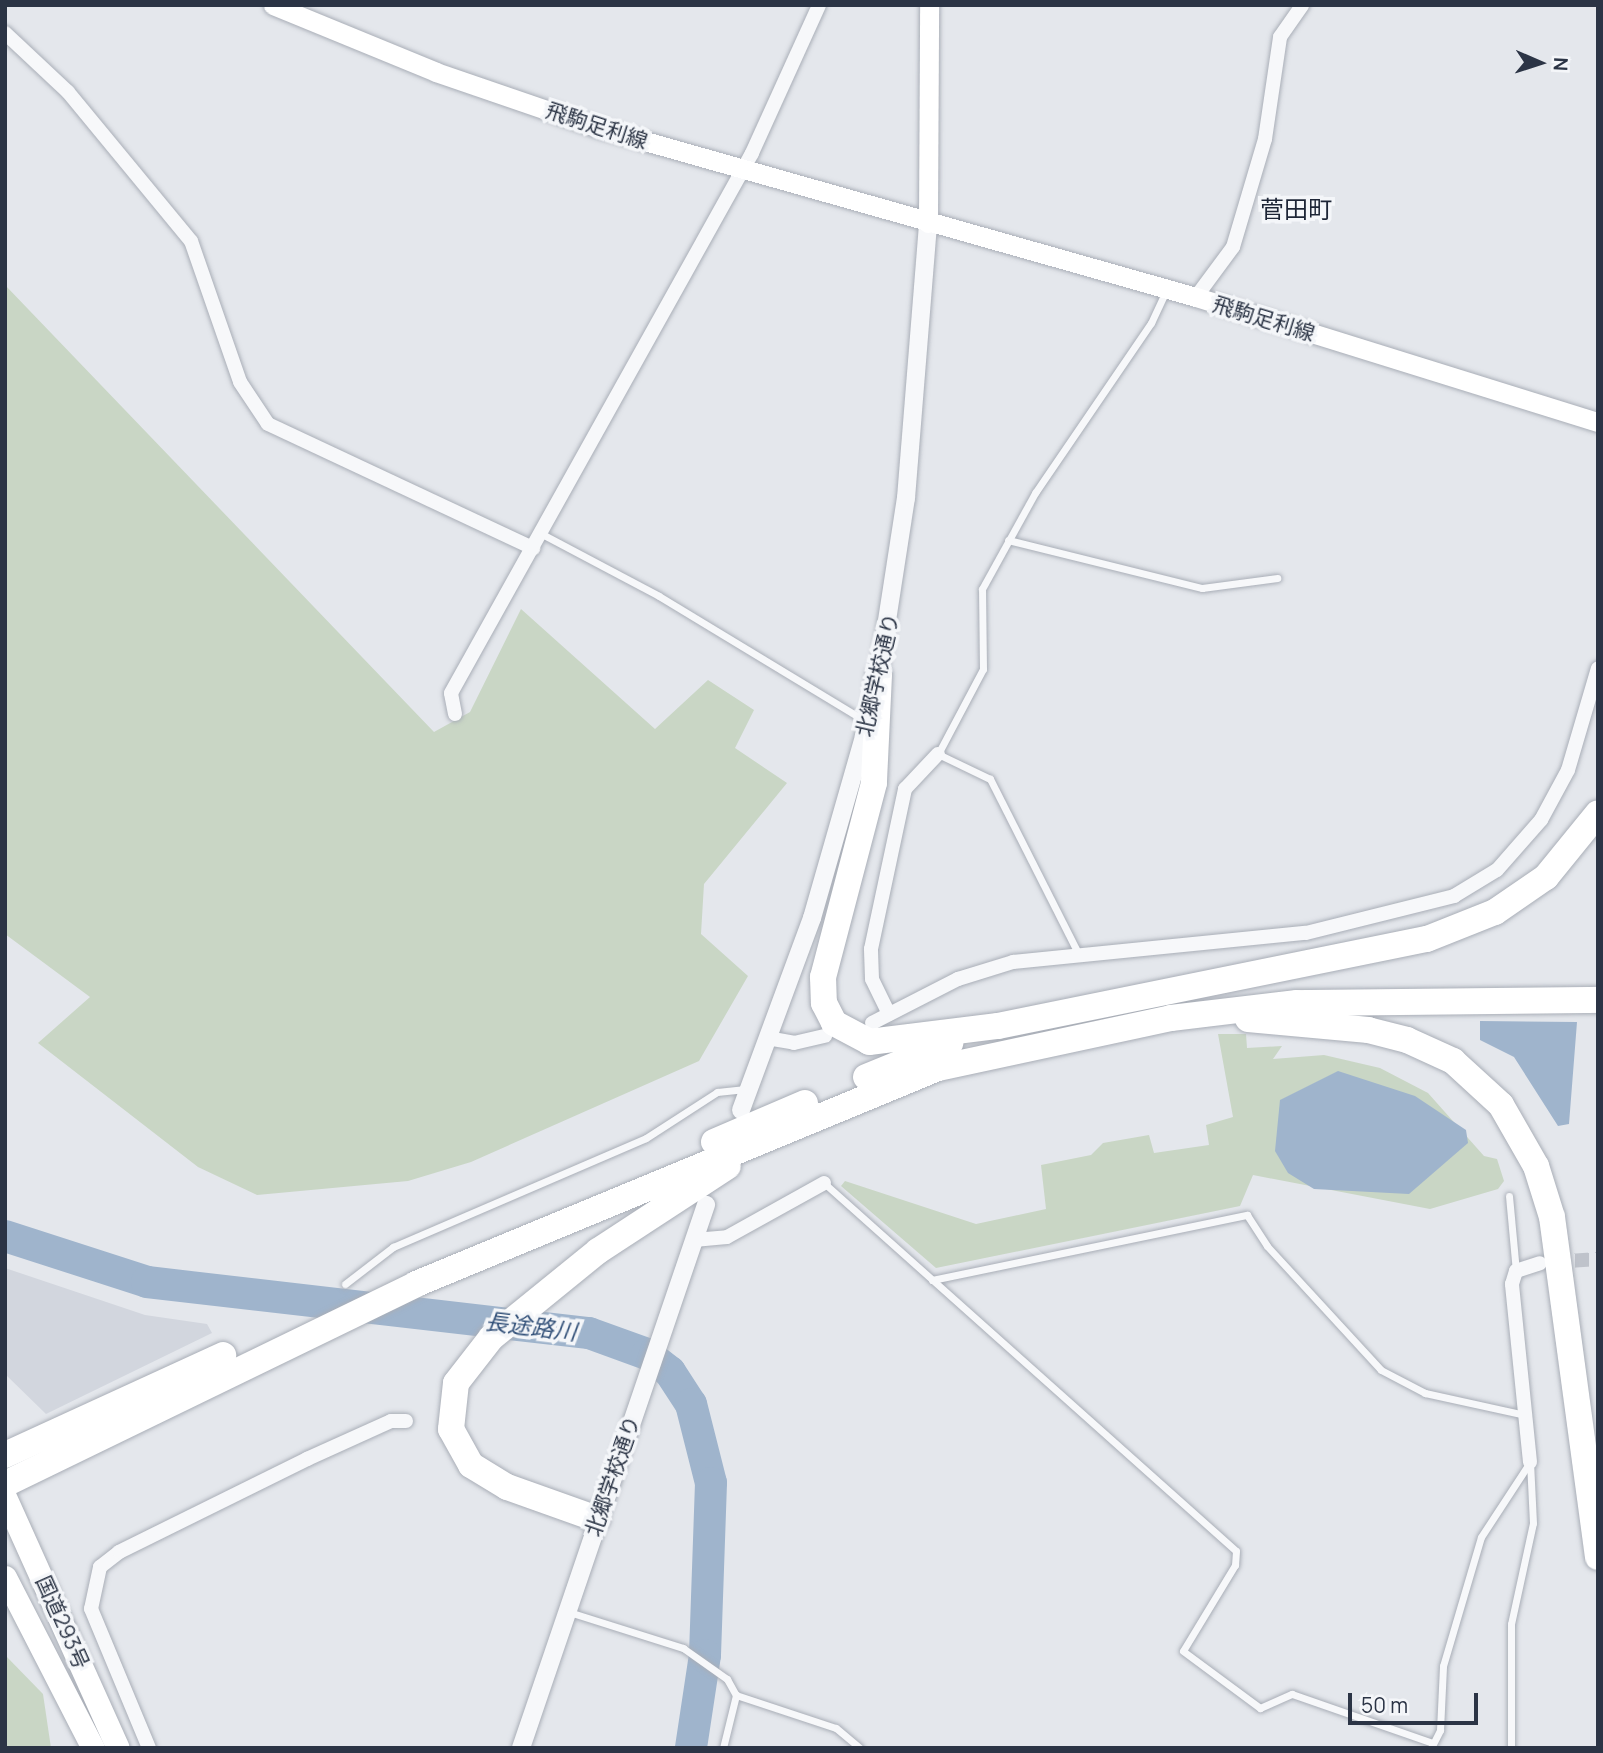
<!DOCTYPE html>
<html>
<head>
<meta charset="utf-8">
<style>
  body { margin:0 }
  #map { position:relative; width:1603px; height:1753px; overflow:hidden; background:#e4e7ec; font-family:Manrope,"Noto Sans JP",sans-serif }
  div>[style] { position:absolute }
  .built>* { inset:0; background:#d2d6de }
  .green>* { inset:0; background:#c9d6c5 }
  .water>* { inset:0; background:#9fb4cc }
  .river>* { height:32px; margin:-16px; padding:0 16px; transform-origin:16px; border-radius:16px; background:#9fb4cc }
  .minor-tunnel>* { height:14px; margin-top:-7px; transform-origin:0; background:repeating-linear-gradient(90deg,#bfc3cb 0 14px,transparent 0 21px) }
  .roads { filter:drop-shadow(0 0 2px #a9aeb7) drop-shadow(0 0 2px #a9aeb7) }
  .service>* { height:7px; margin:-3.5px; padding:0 3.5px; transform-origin:3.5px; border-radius:3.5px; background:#f7f8fa }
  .minor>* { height:14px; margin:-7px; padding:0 7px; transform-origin:7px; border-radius:7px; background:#f7f8fa }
  .tertiary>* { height:18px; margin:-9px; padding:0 9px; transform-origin:9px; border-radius:9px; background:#f7f8fa }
  .secondary>* { height:19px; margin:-9.5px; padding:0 9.5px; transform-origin:9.5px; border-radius:9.5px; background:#fff }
  .trunk>* { height:23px; margin:-11.5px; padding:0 11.5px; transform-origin:11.5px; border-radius:11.5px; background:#fff }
  .motorway>* { height:26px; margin:-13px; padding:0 13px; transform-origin:13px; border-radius:13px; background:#fff }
  span { translate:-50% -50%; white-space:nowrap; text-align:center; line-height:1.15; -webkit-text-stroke:7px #f4f6f9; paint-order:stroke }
  .street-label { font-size:21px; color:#2b3445 }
  .water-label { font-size:23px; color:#34527a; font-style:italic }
  .quarter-label { font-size:24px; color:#1d2536 }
  .frame { position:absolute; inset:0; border:7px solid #2b3445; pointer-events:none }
  .north { position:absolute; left:1505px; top:28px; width:70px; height:70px; -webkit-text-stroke:5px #f4f6f9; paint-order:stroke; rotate:93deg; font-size:19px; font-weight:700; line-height:28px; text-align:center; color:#2b3445 }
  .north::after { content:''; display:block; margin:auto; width:24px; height:32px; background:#2b3445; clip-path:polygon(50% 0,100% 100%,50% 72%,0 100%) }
  .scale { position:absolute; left:1348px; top:1693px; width:130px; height:32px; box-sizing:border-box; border:4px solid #2b3445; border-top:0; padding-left:9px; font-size:21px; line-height:24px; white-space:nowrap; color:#2b3445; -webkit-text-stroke:5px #f4f6f9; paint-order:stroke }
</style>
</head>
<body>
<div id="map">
  <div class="built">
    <i style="clip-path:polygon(5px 1268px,145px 1315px,207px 1324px,212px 1333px,46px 1414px,5px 1374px)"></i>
  </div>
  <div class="green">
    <i style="clip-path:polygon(5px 285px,434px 732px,470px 712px,521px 609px,655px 729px,708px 680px,754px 710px,735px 748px,787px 783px,704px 884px,701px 934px,748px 976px,699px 1061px,471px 1162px,408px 1181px,257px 1195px,198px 1167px,38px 1043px,90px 997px,5px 934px)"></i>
    <i style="clip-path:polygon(1218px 1034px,1246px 1034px,1247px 1048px,1282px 1046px,1273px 1059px,1324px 1055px,1380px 1068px,1428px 1093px,1484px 1156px,1497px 1159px,1504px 1181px,1498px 1189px,1430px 1209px,1253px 1175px,1240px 1206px,936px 1268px,841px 1186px,845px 1181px,976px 1224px,1046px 1209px,1041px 1165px,1091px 1155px,1103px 1143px,1149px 1135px,1154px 1153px,1209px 1145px,1206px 1125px,1233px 1117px)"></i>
    <i style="clip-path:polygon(5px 1655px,43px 1694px,51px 1748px,5px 1748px)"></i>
  </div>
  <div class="water">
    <i style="clip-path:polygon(1480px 1021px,1577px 1022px,1569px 1124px,1558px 1126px,1514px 1057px,1480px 1040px)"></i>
    <i style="clip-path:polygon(1338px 1071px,1415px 1096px,1466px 1130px,1468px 1143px,1409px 1194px,1314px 1189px,1288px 1173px,1275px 1151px,1280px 1100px)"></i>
  </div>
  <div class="river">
    <i style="left:5px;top:1236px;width:149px;rotate:17.9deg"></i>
    <i style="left:147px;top:1282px;width:445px;rotate:6.6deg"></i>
    <i style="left:589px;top:1333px;width:62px;rotate:19.9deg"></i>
    <i style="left:647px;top:1354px;width:29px;rotate:38deg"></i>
    <i style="left:670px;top:1372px;width:38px;rotate:57deg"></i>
    <i style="left:691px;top:1404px;width:81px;rotate:75.8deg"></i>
    <i style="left:711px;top:1483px;width:172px;rotate:92deg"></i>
    <i style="left:705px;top:1655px;width:94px;rotate:98.6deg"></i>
  </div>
  <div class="minor-tunnel">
    <i style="left:1554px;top:1262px;width:44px;rotate:-3.9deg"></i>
  </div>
  <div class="roads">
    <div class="service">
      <i style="left:542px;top:534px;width:132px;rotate:27.9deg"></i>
      <i style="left:659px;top:596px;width:243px;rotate:31.2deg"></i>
      <i style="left:1008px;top:540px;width:200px;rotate:13.9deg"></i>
      <i style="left:1202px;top:588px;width:76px;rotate:-7.6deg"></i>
      <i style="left:1077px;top:951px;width:193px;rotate:-116.8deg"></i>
      <i style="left:990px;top:779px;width:58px;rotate:-154.3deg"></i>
      <i style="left:938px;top:754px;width:96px;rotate:-62.1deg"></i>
      <i style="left:983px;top:669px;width:80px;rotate:-90.7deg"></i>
      <i style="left:982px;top:589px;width:110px;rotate:-61.1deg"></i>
      <i style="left:1035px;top:493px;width:206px;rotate:-55.7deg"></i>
      <i style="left:1151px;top:323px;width:38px;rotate:-65deg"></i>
      <i style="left:824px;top:1183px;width:552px;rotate:41.77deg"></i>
      <i style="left:1236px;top:1551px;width:14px;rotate:94deg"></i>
      <i style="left:1235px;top:1565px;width:100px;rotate:121.2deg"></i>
      <i style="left:1183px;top:1651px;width:96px;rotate:36.5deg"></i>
      <i style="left:1260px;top:1708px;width:35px;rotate:-24deg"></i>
      <i style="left:1292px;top:1694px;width:149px;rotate:19.2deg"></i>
      <i style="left:1509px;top:1196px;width:75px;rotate:84.7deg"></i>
      <i style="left:932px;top:1280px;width:322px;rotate:-11.7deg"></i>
      <i style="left:1247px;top:1215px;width:37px;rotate:57deg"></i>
      <i style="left:1267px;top:1246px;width:168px;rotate:47.4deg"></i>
      <i style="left:1381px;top:1370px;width:50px;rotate:27.6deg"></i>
      <i style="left:1425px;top:1393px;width:102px;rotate:12.4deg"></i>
      <i style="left:345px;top:1284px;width:61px;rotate:-37.6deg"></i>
      <i style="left:393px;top:1247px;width:275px;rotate:-23.3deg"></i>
      <i style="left:646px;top:1138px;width:85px;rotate:-32.9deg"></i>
      <i style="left:717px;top:1092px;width:31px;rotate:-6deg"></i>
      <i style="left:569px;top:1612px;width:120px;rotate:17.5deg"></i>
      <i style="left:683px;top:1648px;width:54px;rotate:35.2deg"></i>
      <i style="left:727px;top:1679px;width:18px;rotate:61deg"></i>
      <i style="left:736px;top:1695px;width:105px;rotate:18.3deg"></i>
      <i style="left:836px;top:1728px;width:31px;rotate:40deg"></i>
      <i style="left:723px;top:1748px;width:55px;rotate:-76.2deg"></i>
      <i style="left:1431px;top:1748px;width:20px;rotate:-63deg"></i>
      <i style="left:1440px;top:1730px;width:64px;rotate:-87.3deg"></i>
      <i style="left:1443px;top:1666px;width:134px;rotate:-73.6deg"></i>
      <i style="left:1481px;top:1537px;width:90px;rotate:-56.8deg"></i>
      <i style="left:1511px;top:1748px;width:124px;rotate:-90deg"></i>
      <i style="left:1511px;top:1624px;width:103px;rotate:-77.7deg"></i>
      <i style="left:1533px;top:1523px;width:61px;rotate:-92.8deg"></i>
    </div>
    <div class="minor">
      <i style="left:5px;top:33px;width:86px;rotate:43.1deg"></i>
      <i style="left:68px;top:92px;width:193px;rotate:50.5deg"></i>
      <i style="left:191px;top:241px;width:149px;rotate:70.8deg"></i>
      <i style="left:240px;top:382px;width:50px;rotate:56.3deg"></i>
      <i style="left:268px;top:424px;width:293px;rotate:25.1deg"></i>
      <i style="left:1196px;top:297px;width:62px;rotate:-53.5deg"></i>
      <i style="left:1233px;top:247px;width:113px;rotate:-73.5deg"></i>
      <i style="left:1265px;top:139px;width:103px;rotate:-81.6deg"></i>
      <i style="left:1280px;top:37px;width:39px;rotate:-55deg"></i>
      <i style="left:455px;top:714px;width:21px;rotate:-101deg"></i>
      <i style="left:451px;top:693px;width:618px;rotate:-60.86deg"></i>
      <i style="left:752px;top:153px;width:162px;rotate:-65.6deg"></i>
      <i style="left:889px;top:1014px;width:39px;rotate:-116deg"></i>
      <i style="left:872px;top:979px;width:30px;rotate:-92deg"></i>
      <i style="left:871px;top:949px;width:164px;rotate:-78deg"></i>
      <i style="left:905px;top:789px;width:48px;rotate:-46.7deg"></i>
      <i style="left:872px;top:1023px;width:97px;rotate:-27.1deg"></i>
      <i style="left:958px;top:979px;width:58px;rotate:-17.2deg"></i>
      <i style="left:1013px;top:962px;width:294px;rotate:-5.7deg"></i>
      <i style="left:1306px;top:933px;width:153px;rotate:-14deg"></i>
      <i style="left:1454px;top:896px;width:50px;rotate:-31.2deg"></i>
      <i style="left:1497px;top:870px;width:67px;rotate:-48.7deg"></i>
      <i style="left:1541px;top:820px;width:57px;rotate:-61.6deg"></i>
      <i style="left:1568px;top:770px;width:106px;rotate:-73.6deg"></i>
      <i style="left:767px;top:1038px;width:27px;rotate:10deg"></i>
      <i style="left:794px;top:1043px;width:32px;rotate:-13deg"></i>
      <i style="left:694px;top:1240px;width:33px;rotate:-5deg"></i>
      <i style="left:727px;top:1237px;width:111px;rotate:-29.1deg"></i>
      <i style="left:1530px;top:1462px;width:179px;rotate:-95.8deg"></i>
      <i style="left:1512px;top:1284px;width:14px;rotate:-73deg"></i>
      <i style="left:1516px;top:1271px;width:25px;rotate:-18deg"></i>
      <i style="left:149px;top:1748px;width:151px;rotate:-112.6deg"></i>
      <i style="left:91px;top:1609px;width:43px;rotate:-77.9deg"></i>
      <i style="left:100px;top:1567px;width:24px;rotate:-38deg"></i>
      <i style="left:119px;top:1552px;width:210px;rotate:-26.3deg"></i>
      <i style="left:307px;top:1459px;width:92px;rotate:-24.3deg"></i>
      <i style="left:391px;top:1421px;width:15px"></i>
    </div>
    <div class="tertiary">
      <i style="left:877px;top:685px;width:189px;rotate:-81.2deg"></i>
      <i style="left:906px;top:498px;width:276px;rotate:-85.4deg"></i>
      <i style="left:741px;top:1110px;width:205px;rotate:-69.7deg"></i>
      <i style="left:812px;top:918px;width:207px;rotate:-74deg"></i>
      <i style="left:521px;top:1748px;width:574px;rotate:-71.19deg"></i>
    </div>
    <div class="secondary">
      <i style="left:273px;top:5px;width:176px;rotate:22.3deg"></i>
      <i style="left:436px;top:72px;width:172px;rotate:19deg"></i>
      <i style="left:599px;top:128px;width:620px;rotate:15.81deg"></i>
      <i style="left:1196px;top:297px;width:421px;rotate:17.3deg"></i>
      <i style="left:928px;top:223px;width:218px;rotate:-89.7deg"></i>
    </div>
    <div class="trunk">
      <i style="left:5px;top:1497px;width:275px;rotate:65.8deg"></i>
      <i style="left:5px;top:1577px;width:192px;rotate:62.8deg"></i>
    </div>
    <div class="motorway">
      <i style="left:879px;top:675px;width:108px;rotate:92.7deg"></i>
      <i style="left:874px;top:783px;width:201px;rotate:104.7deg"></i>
      <i style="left:823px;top:977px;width:26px;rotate:88deg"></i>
      <i style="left:824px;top:1003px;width:22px;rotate:63deg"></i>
      <i style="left:834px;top:1023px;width:40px;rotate:28deg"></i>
      <i style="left:869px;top:1042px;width:130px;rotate:-7.1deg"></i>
      <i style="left:998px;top:1026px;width:438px;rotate:-11.5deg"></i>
      <i style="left:1427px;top:939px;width:73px;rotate:-21.7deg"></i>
      <i style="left:1495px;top:912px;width:62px;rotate:-34.5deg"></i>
      <i style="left:1546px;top:877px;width:82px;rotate:-50.9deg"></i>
      <i style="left:1248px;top:1019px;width:121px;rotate:5.2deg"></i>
      <i style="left:1368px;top:1030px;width:40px;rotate:14.4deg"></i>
      <i style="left:1407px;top:1040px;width:51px;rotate:24.5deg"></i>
      <i style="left:1453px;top:1061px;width:65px;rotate:42.5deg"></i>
      <i style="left:1501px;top:1105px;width:70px;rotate:60.2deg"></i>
      <i style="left:1536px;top:1166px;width:53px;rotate:72.6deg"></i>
      <i style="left:1552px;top:1217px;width:343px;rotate:82.3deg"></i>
      <i style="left:866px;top:1077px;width:91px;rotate:-22deg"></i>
      <i style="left:714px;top:1142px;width:99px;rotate:-23.2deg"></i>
      <i style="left:5px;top:1455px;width:240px;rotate:-24.6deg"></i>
      <i style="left:5px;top:1484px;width:457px;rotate:-25.9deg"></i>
      <i style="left:416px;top:1284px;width:565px;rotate:-22.48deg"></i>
      <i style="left:938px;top:1068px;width:238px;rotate:-12.1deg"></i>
      <i style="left:1171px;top:1018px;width:127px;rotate:-6.8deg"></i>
      <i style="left:1297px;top:1003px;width:301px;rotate:-0.6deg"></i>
      <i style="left:597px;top:1519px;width:96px;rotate:-160.4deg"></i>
      <i style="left:507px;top:1487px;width:42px;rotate:-148.6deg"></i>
      <i style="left:471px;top:1465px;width:41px;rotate:-119.1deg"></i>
      <i style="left:451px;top:1429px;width:46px;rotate:-83.8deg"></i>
      <i style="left:456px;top:1383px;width:57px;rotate:-52.1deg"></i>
      <i style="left:491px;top:1338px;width:138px;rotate:-39.1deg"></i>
      <i style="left:598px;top:1251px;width:155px;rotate:-33.2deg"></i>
    </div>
  </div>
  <div class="street-label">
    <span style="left:597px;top:125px;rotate:18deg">飛駒足利線</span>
    <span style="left:1264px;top:318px;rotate:17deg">飛駒足利線</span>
    <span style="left:877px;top:675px;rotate:-77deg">北郷学校通り</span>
    <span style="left:612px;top:1476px;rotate:-71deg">北郷学校通り</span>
    <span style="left:63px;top:1622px;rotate:66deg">国道293号</span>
  </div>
  <div class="water-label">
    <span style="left:531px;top:1326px;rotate:7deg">長途路川</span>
  </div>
  <div class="quarter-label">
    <span style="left:1296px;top:209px">菅田町</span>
  </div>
  <div class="frame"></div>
  <div class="north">N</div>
  <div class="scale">50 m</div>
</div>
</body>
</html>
